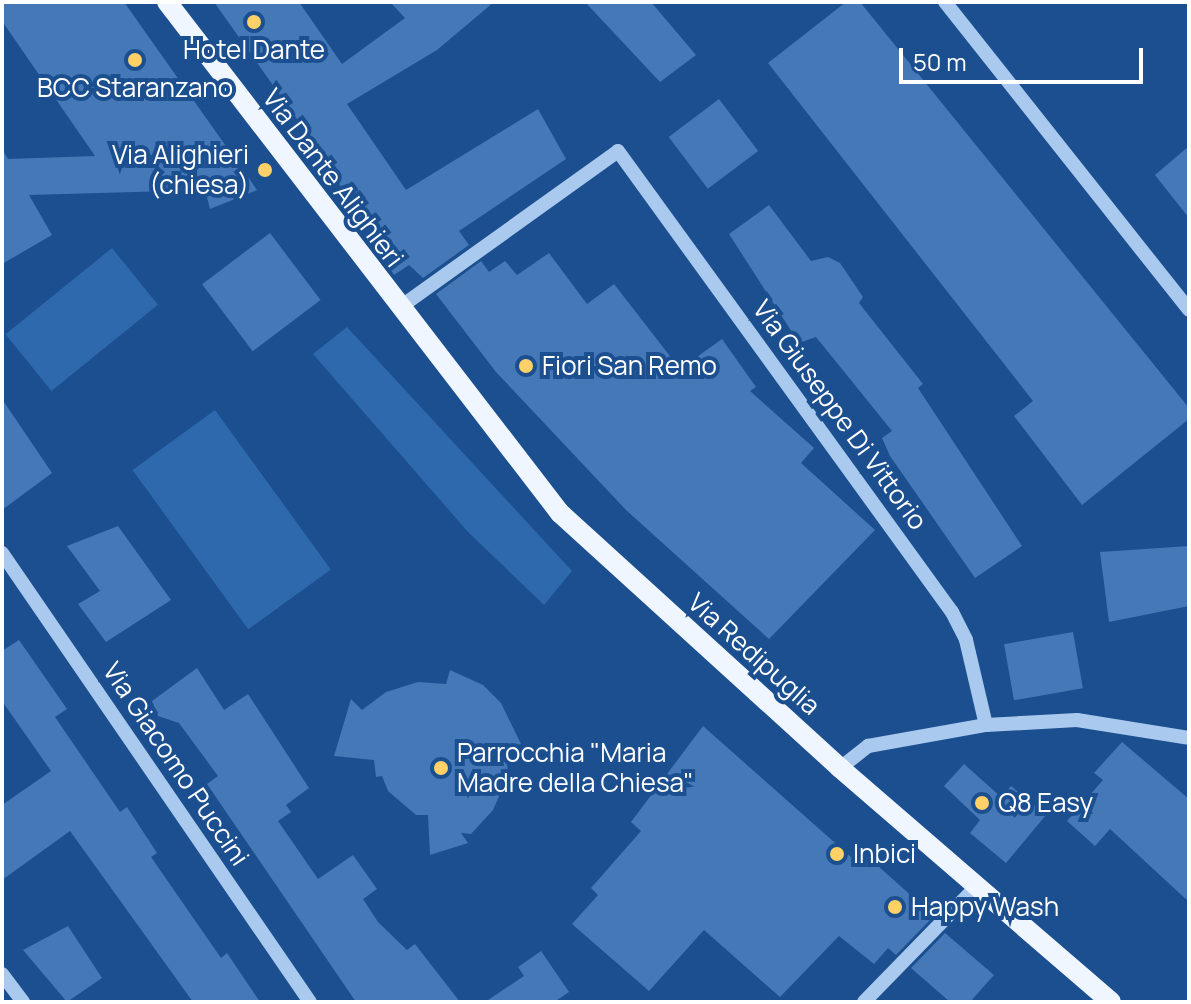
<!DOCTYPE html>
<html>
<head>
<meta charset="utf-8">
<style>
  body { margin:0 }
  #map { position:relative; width:1191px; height:1004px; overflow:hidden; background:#1b4f8f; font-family:Manrope,sans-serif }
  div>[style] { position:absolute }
  .green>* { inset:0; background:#2e69ad; transform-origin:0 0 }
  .building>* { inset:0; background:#4478b7; transform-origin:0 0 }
  .minor>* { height:14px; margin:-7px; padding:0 7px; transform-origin:7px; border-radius:7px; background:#a9c9ee }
  .major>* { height:20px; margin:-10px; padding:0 10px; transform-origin:10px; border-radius:10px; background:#f0f6ff }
  .dots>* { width:22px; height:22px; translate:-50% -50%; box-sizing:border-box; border:4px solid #1b4f8f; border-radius:50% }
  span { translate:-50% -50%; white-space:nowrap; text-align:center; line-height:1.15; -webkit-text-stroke:8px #1b4f8f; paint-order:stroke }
  .poi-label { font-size:26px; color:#fff }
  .right { translate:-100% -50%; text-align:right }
  .left { translate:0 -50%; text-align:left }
  .street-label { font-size:26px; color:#fff }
  .frame { position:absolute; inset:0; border:4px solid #fff; pointer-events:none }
  .scale { position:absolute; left:899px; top:48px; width:244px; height:36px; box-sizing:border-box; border:4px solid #fff; border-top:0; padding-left:10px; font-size:24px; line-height:28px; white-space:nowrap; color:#fff; -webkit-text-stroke:6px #1b4f8f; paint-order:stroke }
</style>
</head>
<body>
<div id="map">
  <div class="green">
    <i style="left:112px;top:248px;width:73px;height:137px;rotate:51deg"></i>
    <i style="clip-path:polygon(347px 327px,572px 571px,544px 605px,468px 532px,313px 354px)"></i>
    <i style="left:215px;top:410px;width:197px;height:102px;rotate:54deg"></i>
  </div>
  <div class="building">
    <i style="clip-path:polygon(2px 2px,124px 2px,257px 190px,210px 209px,205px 190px,29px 195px,52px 235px,2px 264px,2px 149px,8px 159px,95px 156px,2px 21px)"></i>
    <i style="clip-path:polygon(214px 2px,299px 2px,342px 64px,405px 18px,390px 2px,494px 2px,437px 50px,347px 104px,406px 190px,538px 109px,566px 159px,459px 231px,469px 245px,423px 278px,409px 265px,394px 275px,316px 146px)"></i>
    <i style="clip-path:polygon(585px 2px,651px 2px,696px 55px,660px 82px)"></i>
    <i style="clip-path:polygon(846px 2px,860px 2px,1189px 408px,1189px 419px,1082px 505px,1014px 416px,1033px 401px,768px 63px)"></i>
    <i style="left:719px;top:99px;width:65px;height:63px;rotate:53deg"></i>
    <i style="clip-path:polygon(1189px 146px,1189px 218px,1155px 175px)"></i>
    <i style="clip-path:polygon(769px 205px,811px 261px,828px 257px,840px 263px,863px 297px,859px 303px,923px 384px,918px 388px,1022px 546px,975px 578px,890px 456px,882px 438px,892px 431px,816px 337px,799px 343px,729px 234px)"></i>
    <i style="left:270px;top:233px;width:84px;height:85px;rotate:53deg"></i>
    <i style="clip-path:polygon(549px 253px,587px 304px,614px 284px,680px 369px,722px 339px,756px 387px,750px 391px,814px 448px,801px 463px,875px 530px,769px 639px,626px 510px,496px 372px,436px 294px,481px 261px,489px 272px,505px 261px,517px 275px)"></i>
    <i style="clip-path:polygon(2px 399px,52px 473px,2px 510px)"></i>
    <i style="clip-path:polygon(118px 526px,171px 600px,106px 642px,78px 604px,100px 591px,67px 546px)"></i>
    <i style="clip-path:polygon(1189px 546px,1189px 606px,1109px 622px,1100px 552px)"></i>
    <i style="left:1073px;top:632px;width:57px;height:70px;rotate:80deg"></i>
    <i style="clip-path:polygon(19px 640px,67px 709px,55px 717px,120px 812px,127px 807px,157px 853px,151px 857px,221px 958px,227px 953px,260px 1002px,193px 1002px,70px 831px,2px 880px,2px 805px,51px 771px,2px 701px,2px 651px)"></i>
    <i style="clip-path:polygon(197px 668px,224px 710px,248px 694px,309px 788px,286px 805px,291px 812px,278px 821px,318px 879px,353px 855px,377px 889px,363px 899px,378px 922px,407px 950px,415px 944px,460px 1002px,356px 1002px,207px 784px,218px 776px,179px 723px,158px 716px,152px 701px)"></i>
    <i style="clip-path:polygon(450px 670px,483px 685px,501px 703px,521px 744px,506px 748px,508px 776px,493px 810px,471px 834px,461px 833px,468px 843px,430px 855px,428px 815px,416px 815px,388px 791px,382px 776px,376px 777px,374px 760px,334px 756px,351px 699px,362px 710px,386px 692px,418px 682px,446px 684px)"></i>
    <i style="clip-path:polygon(703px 726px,851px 857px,859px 849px,924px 907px,921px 911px,930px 920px,896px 955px,888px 948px,874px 964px,839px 936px,780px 997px,704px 930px,649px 991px,572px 924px,598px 895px,591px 888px,641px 831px,631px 822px)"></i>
    <i style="clip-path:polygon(1122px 742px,1189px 799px,1189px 902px,1110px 829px,1095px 846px,1067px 821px,1103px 780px,1094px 773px)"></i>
    <i style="clip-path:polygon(964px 764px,1001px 797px,1011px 786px,1046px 815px,1006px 863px,970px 833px,980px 820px,944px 786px)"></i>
    <i style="clip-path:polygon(68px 926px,102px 978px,67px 1002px,23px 950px)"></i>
    <i style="clip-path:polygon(945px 933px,994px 975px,970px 1002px,950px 1002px,911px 968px)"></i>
    <i style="clip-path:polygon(541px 951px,569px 992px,554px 1002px,485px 1002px,524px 976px,518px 967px)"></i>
  </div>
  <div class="minor">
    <i style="left:945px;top:2px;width:393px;rotate:51.6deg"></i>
    <i style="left:399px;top:308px;width:269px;rotate:-35.6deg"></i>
    <i style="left:618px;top:151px;width:569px;rotate:54.08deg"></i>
    <i style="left:952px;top:612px;width:31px;rotate:63deg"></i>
    <i style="left:966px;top:640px;width:87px;rotate:76.8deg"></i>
    <i style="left:2px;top:553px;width:544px;rotate:55.55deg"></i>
    <i style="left:840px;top:768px;width:36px;rotate:-38deg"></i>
    <i style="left:868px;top:746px;width:120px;rotate:-10.1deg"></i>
    <i style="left:986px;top:725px;width:91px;rotate:-3.1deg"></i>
    <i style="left:1077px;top:720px;width:113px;rotate:9.1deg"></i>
    <i style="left:2px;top:974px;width:35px;rotate:53deg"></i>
    <i style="left:864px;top:1002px;width:159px;rotate:-45.8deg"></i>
  </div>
  <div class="major">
    <i style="left:167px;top:2px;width:645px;rotate:52.44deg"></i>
    <i style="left:560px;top:513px;width:379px;rotate:42.3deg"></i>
    <i style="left:840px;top:768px;width:358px;rotate:40.8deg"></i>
  </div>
  <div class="dots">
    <i style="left:254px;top:22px;background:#ffd166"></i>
    <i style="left:135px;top:60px;background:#ffd166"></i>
    <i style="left:265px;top:170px;background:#ffd166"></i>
    <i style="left:526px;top:366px;background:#ffd166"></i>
    <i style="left:441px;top:768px;background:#ffd166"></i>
    <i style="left:982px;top:803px;background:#ffd166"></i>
    <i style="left:837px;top:854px;background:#ffd166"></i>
    <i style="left:895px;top:907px;background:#ffd166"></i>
  </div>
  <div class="poi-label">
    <span style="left:254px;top:50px">Hotel Dante</span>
    <span style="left:135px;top:88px">BCC Staranzano</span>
    <span class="right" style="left:249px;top:170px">Via Alighieri<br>(chiesa)</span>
    <span class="left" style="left:542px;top:366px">Fiori San Remo</span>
    <span class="left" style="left:457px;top:768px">Parrocchia "Maria<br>Madre della Chiesa"</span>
    <span class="left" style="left:998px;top:803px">Q8 Easy</span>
    <span class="left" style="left:853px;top:854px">Inbici</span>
    <span class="left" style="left:911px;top:907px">Happy Wash</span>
  </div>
  <div class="street-label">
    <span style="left:333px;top:178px;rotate:53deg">Via Dante Alighieri</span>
    <span style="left:840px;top:415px;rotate:54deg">Via Giuseppe Di Vittorio</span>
    <span style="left:754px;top:654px;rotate:42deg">Via Redipuglia</span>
    <span style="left:176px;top:764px;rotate:56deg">Via Giacomo Puccini</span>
  </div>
  <div class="frame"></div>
  <div class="scale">50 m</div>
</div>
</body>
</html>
